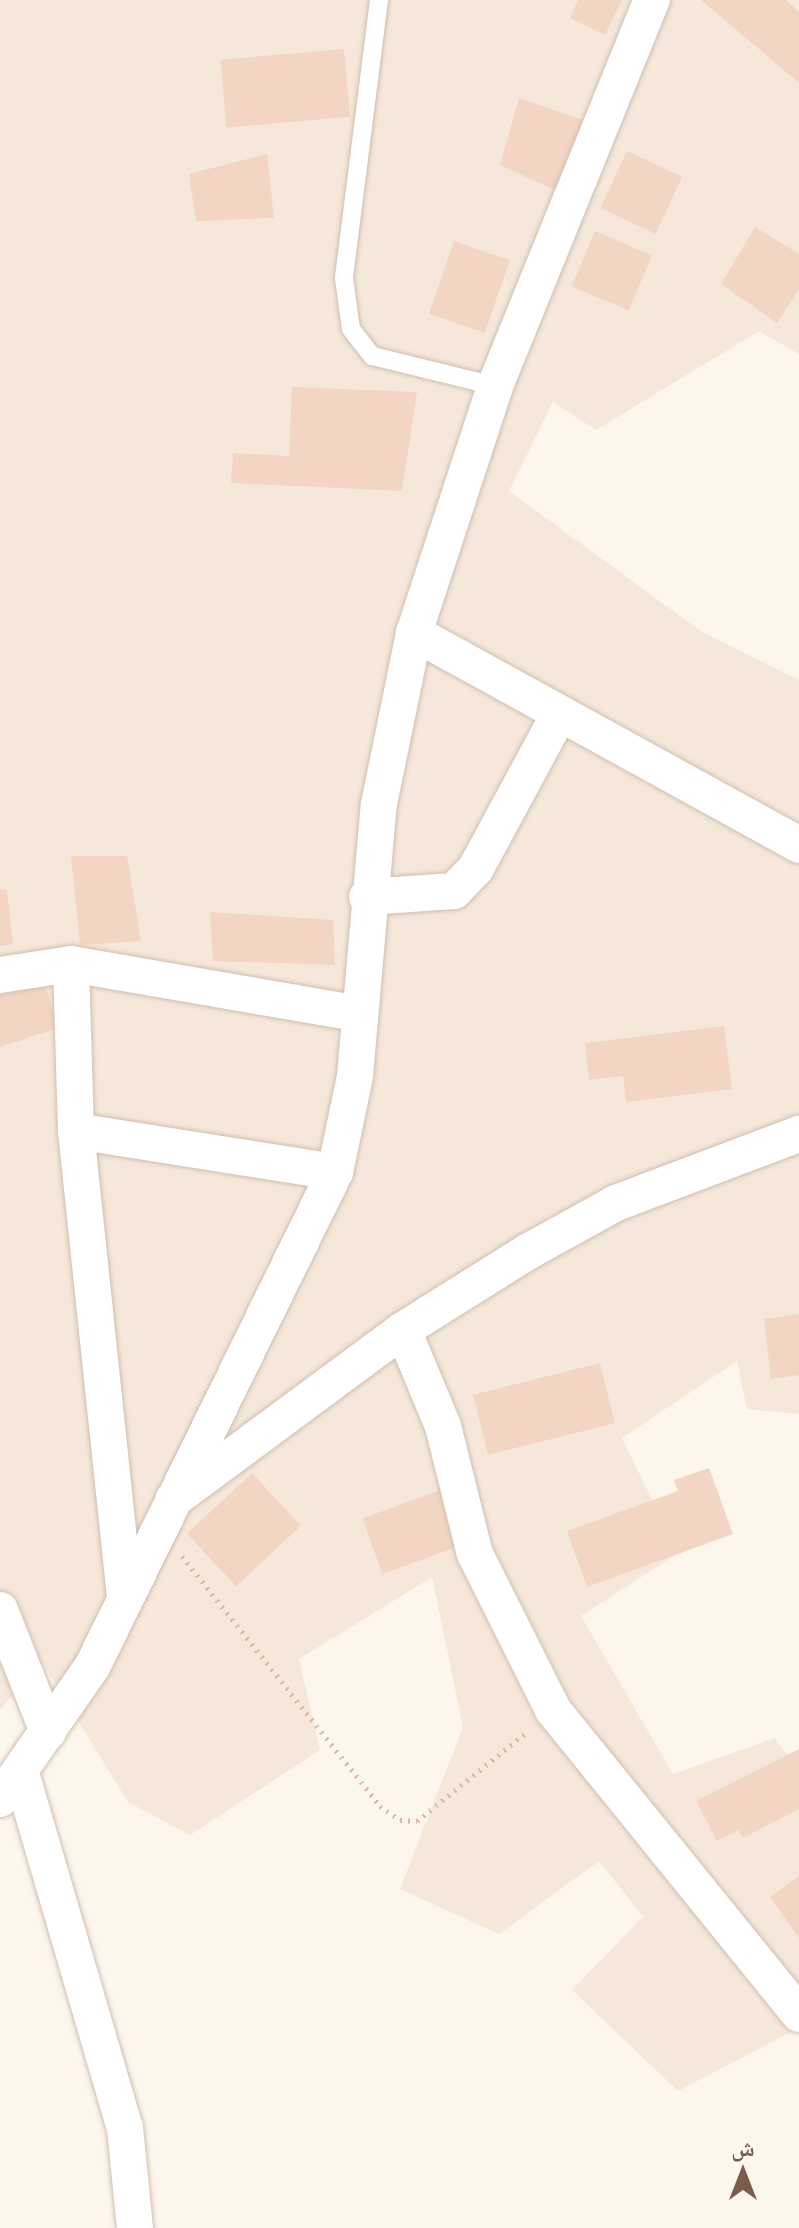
<!DOCTYPE html>
<html>
<head>
<meta charset="utf-8">
<style>
  body { margin:0 }
  #map { position:relative; width:799px; height:2228px; overflow:hidden; background:#fdf6ec; font-family:"PT Sans Narrow","Noto Naskh Arabic",sans-serif }
  div>[style] { position:absolute }
  .residential>* { inset:0; background:#f5e8da }
  .building>* { inset:0; background:#f3d5c3; transform-origin:0 0 }
  .path>* { height:5px; margin-top:-2.5px; transform-origin:0; background:repeating-linear-gradient(90deg,#d9b8a5 0 2px,transparent 0 8px) }
  .roads { filter:drop-shadow(0 0 2px #d1beb0) drop-shadow(0 0 2px #d1beb0) }
  .lane>* { height:18px; margin:-9px; padding:0 9px; transform-origin:9px; border-radius:9px; background:#fff }
  .street>* { height:36px; margin:-18px; padding:0 18px; transform-origin:18px; border-radius:18px; background:#fff }
  span { translate:-50% -50%; white-space:nowrap; text-align:center; line-height:1.15; -webkit-text-stroke:6px #fffaf3; paint-order:stroke }
  .north { position:absolute; left:703px; top:2132px; width:80px; height:80px; -webkit-text-stroke:6px #fffaf3; paint-order:stroke; rotate:0deg; font-size:22px; font-weight:700; line-height:32px; text-align:center; color:#7a5c4d }
  .north::after { content:''; display:block; margin:auto; width:28px; height:36px; background:#7a5c4d; clip-path:polygon(50% 0,100% 100%,50% 72%,0 100%) }
</style>
</head>
<body>
<div id="map">
  <div class="residential">
    <i style="clip-path:polygon(0 0,799px 0,799px 354px,759px 331px,596px 430px,553px 402px,509px 491px,702px 632px,799px 680px,799px 1414px,747px 1409px,737px 1361px,622px 1438px,678px 1553px,581px 1616px,673px 1774px,775px 1738px,799px 1772px,799px 2028px,678px 2091px,572px 1990px,643px 1917px,599px 1861px,499px 1934px,400px 1889px,463px 1727px,432px 1577px,299px 1659px,320px 1750px,190px 1835px,128px 1802px,43px 1664px,0 1709px)"></i>
  </div>
  <div class="building">
    <i style="clip-path:polygon(578px 0,622px 0,605px 35px,570px 18px)"></i>
    <i style="clip-path:polygon(701px 0,786px 0,799px 12px,799px 83px)"></i>
    <i style="left:344px;top:49px;width:68px;height:124px;rotate:85deg"></i>
    <i style="clip-path:polygon(519px 98px,589px 122px,561px 193px,500px 165px)"></i>
    <i style="left:627px;top:151px;width:61px;height:63px;rotate:25deg"></i>
    <i style="clip-path:polygon(267px 154px,274px 218px,196px 221px,189px 174px)"></i>
    <i style="clip-path:polygon(755px 227px,799px 254px,799px 289px,777px 323px,721px 284px)"></i>
    <i style="left:595px;top:231px;width:62px;height:60px;rotate:23deg"></i>
    <i style="left:454px;top:241px;width:59px;height:77px;rotate:19deg"></i>
    <i style="clip-path:polygon(292px 387px,417px 392px,402px 491px,231px 483px,233px 453px,289px 456px)"></i>
    <i style="clip-path:polygon(71px 856px,127px 856px,141px 941px,80px 945px)"></i>
    <i style="clip-path:polygon(7px 889px,13px 944px,0 946px,0 890px)"></i>
    <i style="clip-path:polygon(210px 912px,333px 920px,335px 965px,213px 961px)"></i>
    <i style="clip-path:polygon(45px 985px,58px 1028px,0 1047px,0 995px)"></i>
    <i style="clip-path:polygon(724px 1026px,732px 1089px,626px 1102px,623px 1076px,589px 1080px,585px 1043px)"></i>
    <i style="clip-path:polygon(799px 1314px,799px 1375px,771px 1379px,764px 1319px)"></i>
    <i style="left:600px;top:1363px;width:62px;height:131px;rotate:76deg"></i>
    <i style="clip-path:polygon(709px 1468px,733px 1534px,587px 1587px,567px 1531px,678px 1491px,674px 1480px)"></i>
    <i style="left:252px;top:1473px;width:72px;height:89px;rotate:47deg"></i>
    <i style="left:446px;top:1488px;width:59px;height:89px;rotate:70deg"></i>
    <i style="clip-path:polygon(799px 1749px,799px 1809px,743px 1838px,739px 1830px,717px 1841px,696px 1801px)"></i>
    <i style="clip-path:polygon(799px 1876px,799px 1938px,770px 1897px)"></i>
  </div>
  <div class="path">
    <i style="left:182px;top:1556px;width:319px;rotate:51.6deg"></i>
    <i style="left:380px;top:1806px;width:24px;rotate:35deg"></i>
    <i style="left:400px;top:1820px;width:17px;rotate:3deg"></i>
    <i style="left:417px;top:1821px;width:141px;rotate:-39deg"></i>
  </div>
  <div class="roads">
    <div class="lane">
      <i style="left:379px;top:0;width:280px;rotate:97.2deg"></i>
      <i style="left:344px;top:278px;width:51px;rotate:82.2deg"></i>
      <i style="left:351px;top:329px;width:34px;rotate:52deg"></i>
      <i style="left:372px;top:356px;width:127px;rotate:13.7deg"></i>
    </div>
    <div class="street">
      <i style="left:414px;top:633px;width:440px;rotate:28.8deg"></i>
      <i style="left:367px;top:897px;width:87px;rotate:-3.9deg"></i>
      <i style="left:454px;top:891px;width:32px;rotate:-46deg"></i>
      <i style="left:476px;top:868px;width:170px;rotate:-61.6deg"></i>
      <i style="left:71px;top:964px;width:167px;rotate:88.3deg"></i>
      <i style="left:76px;top:1131px;width:468px;rotate:84deg"></i>
      <i style="left:0;top:975px;width:72px;rotate:-8.8deg"></i>
      <i style="left:71px;top:964px;width:293px;rotate:9.8deg"></i>
      <i style="left:76px;top:1131px;width:262px;rotate:9deg"></i>
      <i style="left:403px;top:1330px;width:104px;rotate:67.4deg"></i>
      <i style="left:443px;top:1426px;width:132px;rotate:76deg"></i>
      <i style="left:475px;top:1554px;width:174px;rotate:63.4deg"></i>
      <i style="left:553px;top:1710px;width:391px;rotate:51deg"></i>
      <i style="left:173px;top:1500px;width:286px;rotate:-36.5deg"></i>
      <i style="left:403px;top:1330px;width:149px;rotate:-32.1deg"></i>
      <i style="left:529px;top:1251px;width:99px;rotate:-28.9deg"></i>
      <i style="left:616px;top:1203px;width:196px;rotate:-20.7deg"></i>
      <i style="left:0;top:1610px;width:131px;rotate:68.5deg"></i>
      <i style="left:21px;top:1773px;width:370px;rotate:73.7deg"></i>
      <i style="left:125px;top:2128px;width:100px;rotate:84.3deg"></i>
      <i style="left:0;top:1799px;width:163px;rotate:-55.2deg"></i>
      <i style="left:93px;top:1665px;width:549px;rotate:-63.85deg"></i>
      <i style="left:335px;top:1172px;width:98px;rotate:-78.2deg"></i>
      <i style="left:355px;top:1076px;width:273px;rotate:-85deg"></i>
      <i style="left:379px;top:804px;width:175px;rotate:-78.4deg"></i>
      <i style="left:414px;top:633px;width:260px;rotate:-71.8deg"></i>
      <i style="left:495px;top:386px;width:417px;rotate:-67.9deg"></i>
    </div>
  </div>
  <div class="north">ش</div>
</div>
</body>
</html>
